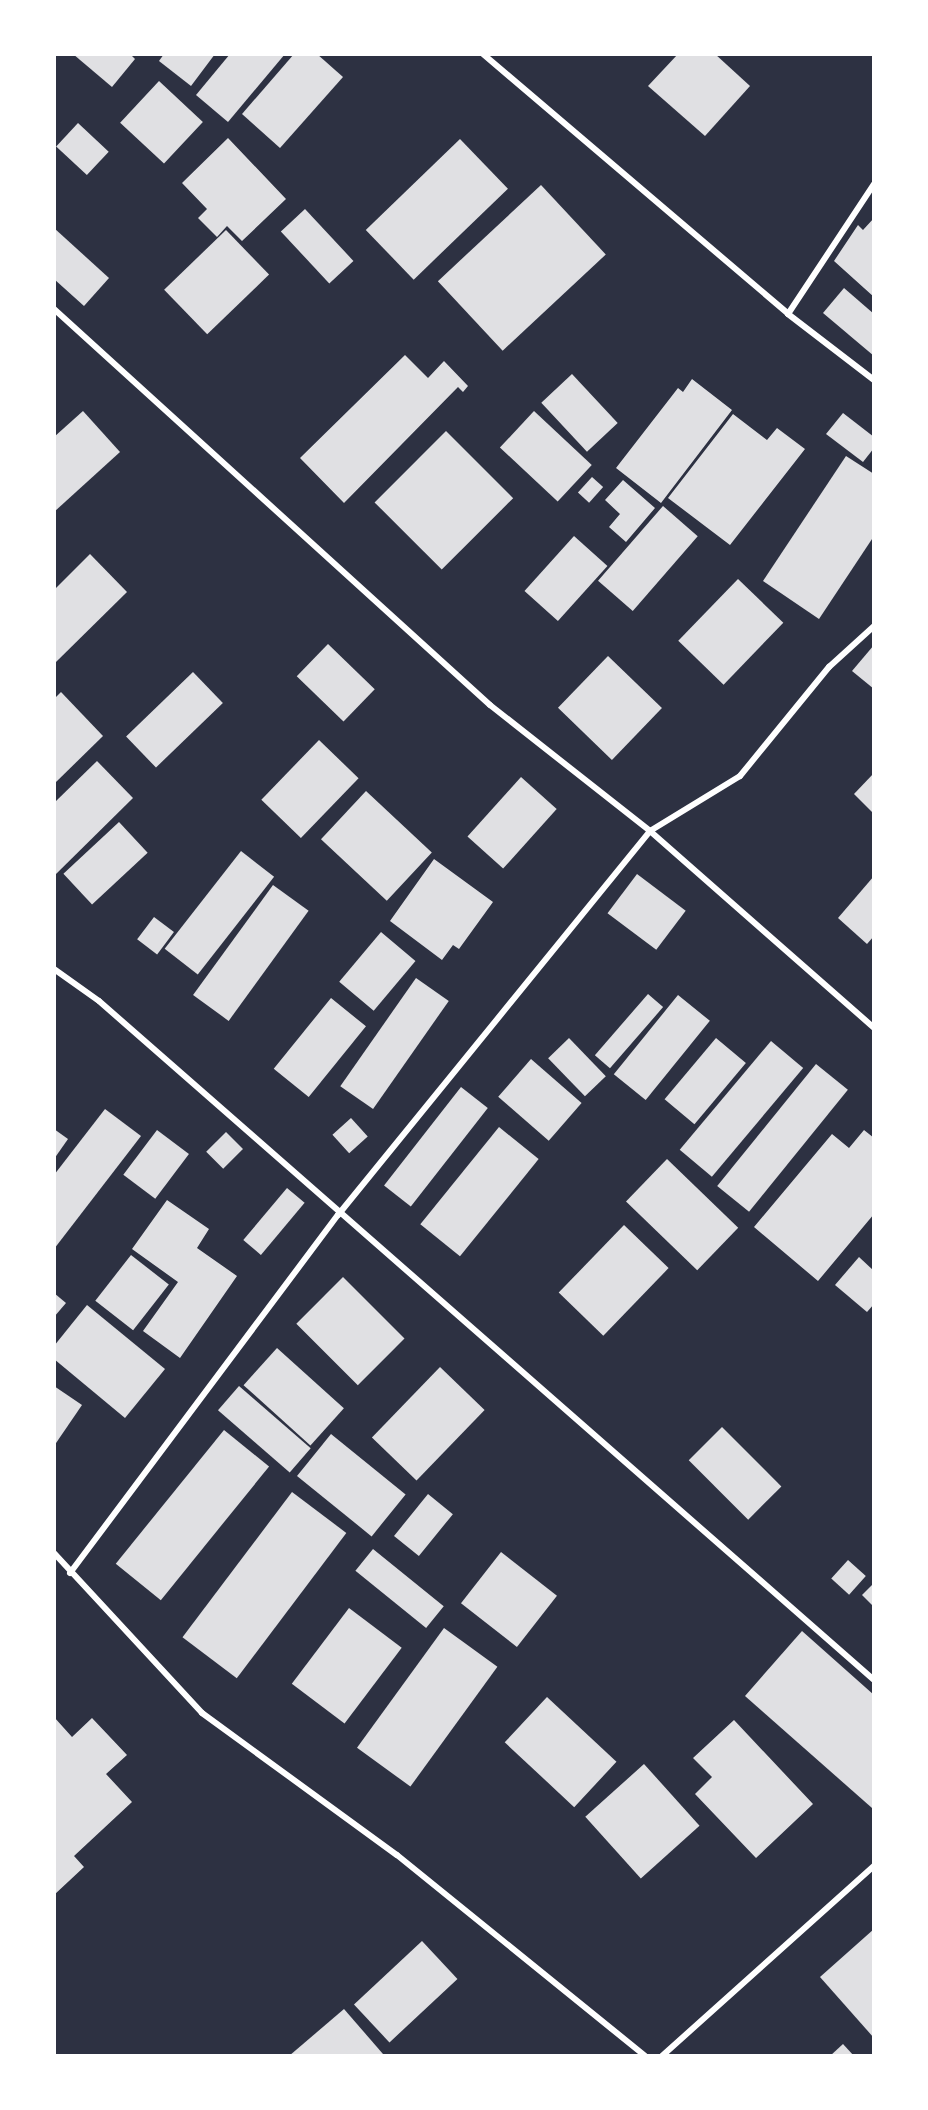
<!DOCTYPE html>
<html>
<head>
<meta charset="utf-8">
<style>
  body { margin:0 }
  #map { position:relative; width:928px; height:2110px; overflow:hidden; background:#2d3142; font-family:"Public Sans",sans-serif }
  div>[style] { position:absolute }
  .building>* { inset:0; background:#e0e0e3; transform-origin:0 0 }
  .minor>* { height:6px; margin:-3px; padding:0 3px; transform-origin:3px; border-radius:3px; background:#fff }
  span { translate:-50% -50%; white-space:nowrap; text-align:center; line-height:1.15; -webkit-text-stroke:6px #fff; paint-order:stroke }
  .frame { position:absolute; inset:0; border:56px solid #fff; pointer-events:none }
</style>
</head>
<body>
<div id="map">
  <div class="building">
    <i style="clip-path:polygon(73px 54px,130px 54px,135px 59px,112px 87px)"></i>
    <i style="clip-path:polygon(164px 54px,215px 54px,191px 86px,159px 61px)"></i>
    <i style="clip-path:polygon(230px 54px,285px 54px,228px 122px,196px 95px)"></i>
    <i style="clip-path:polygon(294px 54px,317px 54px,343px 77px,280px 148px,242px 114px)"></i>
    <i style="clip-path:polygon(678px 54px,715px 54px,750px 86px,705px 136px,648px 86px)"></i>
    <i style="left:159px;top:81px;width:60px;height:57px;rotate:43deg"></i>
    <i style="left:78px;top:123px;width:42px;height:32px;rotate:43deg"></i>
    <i style="clip-path:polygon(228px 138px,286px 199px,242px 241px,227px 226px,217px 237px,198px 218px,207px 209px,182px 183px)"></i>
    <i style="left:460px;top:139px;width:69px;height:131px;rotate:46deg"></i>
    <i style="left:541px;top:185px;width:95px;height:141px;rotate:47deg"></i>
    <i style="left:305px;top:209px;width:71px;height:33px;rotate:47deg"></i>
    <i style="clip-path:polygon(874px 218px,874px 297px,834px 261px,858px 225px,863px 230px)"></i>
    <i style="clip-path:polygon(54px 228px,109px 278px,84px 306px,54px 279px)"></i>
    <i style="left:226px;top:230px;width:62px;height:86px;rotate:46deg"></i>
    <i style="clip-path:polygon(844px 288px,874px 314px,874px 356px,823px 313px)"></i>
    <i style="clip-path:polygon(405px 355px,428px 378px,444px 361px,468px 386px,463px 392px,458px 387px,344px 503px,300px 458px)"></i>
    <i style="left:572px;top:374px;width:67px;height:42px;rotate:47deg"></i>
    <i style="clip-path:polygon(692px 379px,732px 410px,661px 503px,616px 468px,678px 388px,683px 392px)"></i>
    <i style="clip-path:polygon(83px 411px,120px 452px,54px 512px,54px 437px)"></i>
    <i style="left:534px;top:411px;width:79px;height:50px;rotate:43deg"></i>
    <i style="clip-path:polygon(843px 413px,874px 437px,874px 448px,863px 462px,826px 434px)"></i>
    <i style="clip-path:polygon(733px 414px,767px 440px,777px 428px,805px 449px,730px 545px,668px 498px)"></i>
    <i style="left:446px;top:431px;width:95px;height:101px;rotate:45deg"></i>
    <i style="clip-path:polygon(846px 456px,874px 474px,874px 536px,819px 619px,763px 581px)"></i>
    <i style="left:592px;top:477px;width:15px;height:21px;rotate:42deg"></i>
    <i style="clip-path:polygon(623px 480px,655px 508px,626px 542px,609px 527px,620px 514px,605px 500px)"></i>
    <i style="left:663px;top:506px;width:46px;height:99px;rotate:41deg"></i>
    <i style="left:574px;top:536px;width:45px;height:74px;rotate:42deg"></i>
    <i style="clip-path:polygon(90px 554px,127px 592px,56px 662px,54px 590px)"></i>
    <i style="left:738px;top:579px;width:63px;height:86px;rotate:44deg"></i>
    <i style="left:328px;top:644px;width:65px;height:45px;rotate:44deg"></i>
    <i style="clip-path:polygon(874px 645px,874px 689px,852px 671px)"></i>
    <i style="left:608px;top:656px;width:75px;height:72px;rotate:44deg"></i>
    <i style="left:193px;top:672px;width:43px;height:93px;rotate:46deg"></i>
    <i style="clip-path:polygon(61px 692px,103px 736px,54px 784px,54px 699px)"></i>
    <i style="left:319px;top:740px;width:55px;height:83px;rotate:44deg"></i>
    <i style="clip-path:polygon(97px 761px,133px 798px,54px 876px,54px 803px)"></i>
    <i style="clip-path:polygon(874px 773px,874px 814px,854px 794px)"></i>
    <i style="left:521px;top:777px;width:48px;height:80px;rotate:42deg"></i>
    <i style="left:366px;top:791px;width:90px;height:66px;rotate:43deg"></i>
    <i style="left:119px;top:822px;width:42px;height:76px;rotate:47deg"></i>
    <i style="left:241px;top:851px;width:42px;height:124px;rotate:38deg"></i>
    <i style="clip-path:polygon(434px 859px,493px 902px,459px 949px,453px 945px,442px 960px,390px 921px)"></i>
    <i style="left:637px;top:874px;width:61px;height:49px;rotate:37deg"></i>
    <i style="clip-path:polygon(874px 876px,874px 936px,867px 944px,838px 918px)"></i>
    <i style="left:273px;top:885px;width:44px;height:136px;rotate:36deg"></i>
    <i style="left:154px;top:917px;width:25px;height:28px;rotate:37deg"></i>
    <i style="left:381px;top:932px;width:45px;height:65px;rotate:40deg"></i>
    <i style="left:416px;top:978px;width:40px;height:132px;rotate:35deg"></i>
    <i style="left:648px;top:994px;width:20px;height:81px;rotate:41deg"></i>
    <i style="left:678px;top:995px;width:41px;height:102px;rotate:39deg"></i>
    <i style="left:331px;top:998px;width:45px;height:91px;rotate:39deg"></i>
    <i style="left:569px;top:1038px;width:53px;height:29px;rotate:46deg"></i>
    <i style="left:716px;top:1038px;width:39px;height:80px;rotate:40deg"></i>
    <i style="left:771px;top:1041px;width:42px;height:142px;rotate:40deg"></i>
    <i style="left:531px;top:1059px;width:67px;height:50px;rotate:41deg"></i>
    <i style="left:816px;top:1064px;width:41px;height:157px;rotate:39deg"></i>
    <i style="left:461px;top:1087px;width:34px;height:125px;rotate:38deg"></i>
    <i style="clip-path:polygon(105px 1109px,141px 1136px,54px 1249px,54px 1175px)"></i>
    <i style="left:351px;top:1118px;width:25px;height:25px;rotate:48deg"></i>
    <i style="left:499px;top:1127px;width:51px;height:125px;rotate:39deg"></i>
    <i style="clip-path:polygon(54px 1129px,68px 1139px,54px 1159px)"></i>
    <i style="left:157px;top:1130px;width:40px;height:56px;rotate:37deg"></i>
    <i style="clip-path:polygon(864px 1130px,874px 1138px,874px 1214px,818px 1281px,754px 1227px,832px 1134px,849px 1148px)"></i>
    <i style="left:226px;top:1132px;width:24px;height:28px;rotate:45deg"></i>
    <i style="left:667px;top:1159px;width:99px;height:59px;rotate:44deg"></i>
    <i style="left:287px;top:1188px;width:23px;height:68px;rotate:40deg"></i>
    <i style="clip-path:polygon(167px 1200px,209px 1229px,197px 1248px,237px 1276px,180px 1358px,143px 1331px,178px 1282px,132px 1249px)"></i>
    <i style="left:624px;top:1225px;width:62px;height:94px;rotate:44deg"></i>
    <i style="left:131px;top:1255px;width:48px;height:58px;rotate:38deg"></i>
    <i style="clip-path:polygon(859px 1257px,874px 1271px,874px 1304px,867px 1312px,835px 1285px)"></i>
    <i style="left:343px;top:1277px;width:87px;height:66px;rotate:45deg"></i>
    <i style="clip-path:polygon(54px 1293px,66px 1303px,54px 1317px)"></i>
    <i style="clip-path:polygon(87px 1305px,165px 1369px,125px 1418px,54px 1359px,54px 1346px)"></i>
    <i style="left:277px;top:1348px;width:90px;height:50px;rotate:42deg"></i>
    <i style="left:440px;top:1367px;width:62px;height:98px;rotate:44deg"></i>
    <i style="clip-path:polygon(54px 1386px,82px 1405px,54px 1446px)"></i>
    <i style="left:239px;top:1386px;width:95px;height:32px;rotate:41deg"></i>
    <i style="left:722px;top:1427px;width:84px;height:47px;rotate:45deg"></i>
    <i style="left:224px;top:1430px;width:58px;height:172px;rotate:39deg"></i>
    <i style="left:331px;top:1434px;width:96px;height:54px;rotate:39deg"></i>
    <i style="left:292px;top:1492px;width:68px;height:182px;rotate:37deg"></i>
    <i style="left:428px;top:1494px;width:32px;height:54px;rotate:39deg"></i>
    <i style="left:373px;top:1549px;width:91px;height:28px;rotate:39deg"></i>
    <i style="left:501px;top:1552px;width:71px;height:65px;rotate:38deg"></i>
    <i style="left:848px;top:1560px;width:24px;height:25px;rotate:42deg"></i>
    <i style="clip-path:polygon(874px 1583px,874px 1607px,862px 1595px)"></i>
    <i style="left:349px;top:1608px;width:66px;height:95px;rotate:37deg"></i>
    <i style="left:444px;top:1628px;width:66px;height:148px;rotate:36deg"></i>
    <i style="clip-path:polygon(802px 1631px,874px 1695px,872px 1808px,745px 1696px)"></i>
    <i style="left:547px;top:1697px;width:95px;height:62px;rotate:43deg"></i>
    <i style="clip-path:polygon(54px 1717px,72px 1737px,92px 1718px,127px 1755px,106px 1774px,132px 1802px,74px 1856px,84px 1867px,54px 1895px)"></i>
    <i style="clip-path:polygon(734px 1720px,813px 1804px,756px 1858px,695px 1794px,712px 1777px,693px 1758px)"></i>
    <i style="left:644px;top:1764px;width:83px;height:79px;rotate:48deg"></i>
    <i style="clip-path:polygon(874px 1929px,874px 2038px,820px 1977px)"></i>
    <i style="left:422px;top:1941px;width:52px;height:93px;rotate:47deg"></i>
    <i style="clip-path:polygon(344px 2009px,383px 2054px,289px 2056px)"></i>
    <i style="clip-path:polygon(843px 2044px,854px 2056px,830px 2056px)"></i>
  </div>
  <div class="minor">
    <i style="left:483px;top:54px;width:401px;rotate:40.4deg"></i>
    <i style="left:788px;top:314px;width:108px;rotate:37.5deg"></i>
    <i style="left:54px;top:309px;width:589px;rotate:42.25deg"></i>
    <i style="left:490px;top:705px;width:204px;rotate:38.2deg"></i>
    <i style="left:650px;top:831px;width:298px;rotate:41.3deg"></i>
    <i style="left:788px;top:314px;width:156px;rotate:-56.5deg"></i>
    <i style="left:54px;top:969px;width:55px;rotate:35.4deg"></i>
    <i style="left:99px;top:1001px;width:1030px;rotate:41.22deg"></i>
    <i style="left:54px;top:1553px;width:218px;rotate:47.2deg"></i>
    <i style="left:202px;top:1713px;width:241px;rotate:36.1deg"></i>
    <i style="left:397px;top:1855px;width:319px;rotate:39deg"></i>
    <i style="left:70px;top:1573px;width:447px;rotate:-53.2deg"></i>
    <i style="left:338px;top:1215px;width:495px;rotate:-50.9deg"></i>
    <i style="left:650px;top:831px;width:105px;rotate:-31.4deg"></i>
    <i style="left:740px;top:776px;width:141px;rotate:-50.8deg"></i>
    <i style="left:829px;top:667px;width:61px;rotate:-42.3deg"></i>
    <i style="left:662px;top:2056px;width:285px;rotate:-41.9deg"></i>
  </div>
  <div class="frame"></div>
</div>
</body>
</html>
